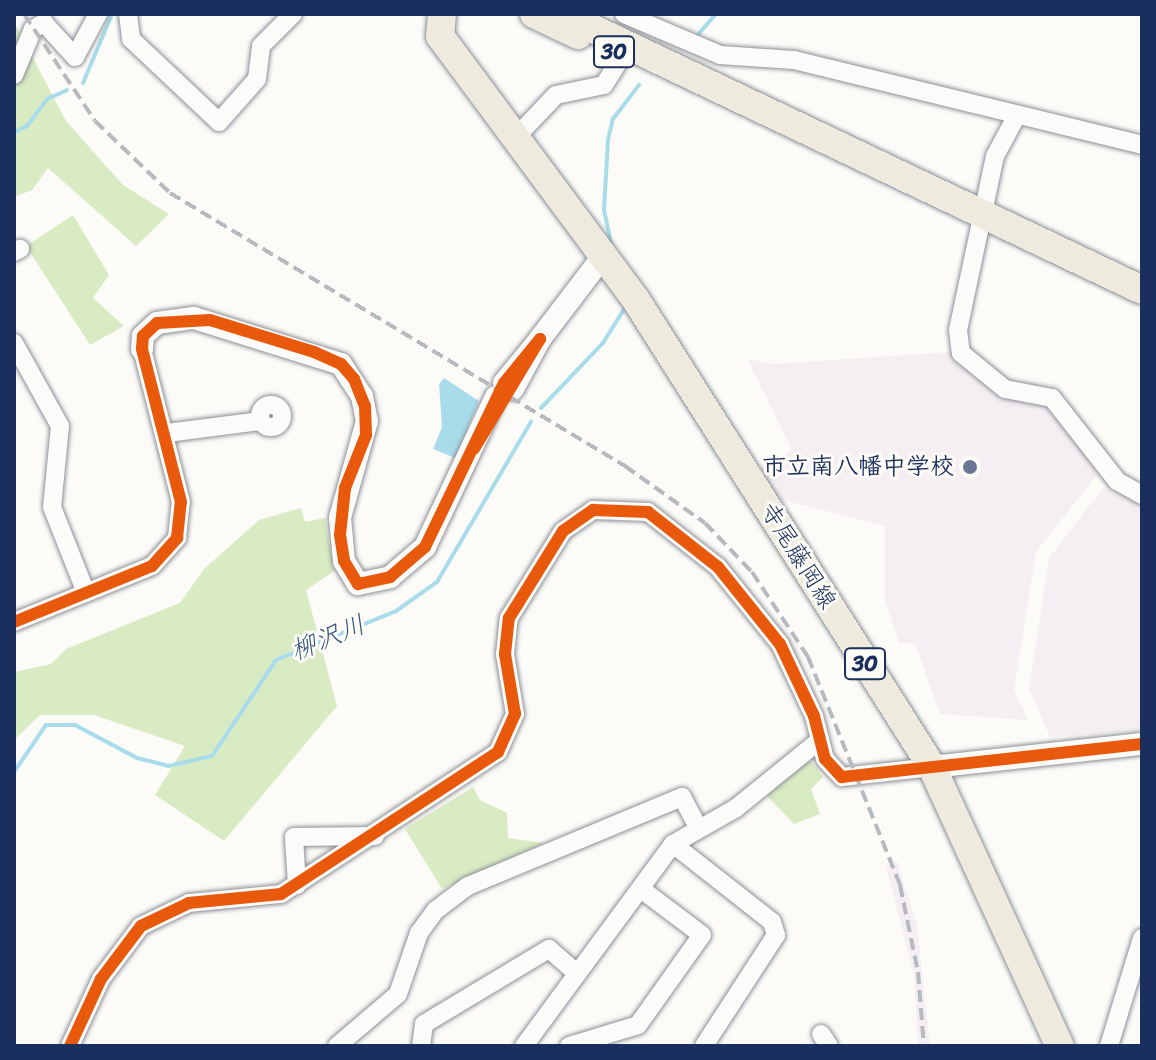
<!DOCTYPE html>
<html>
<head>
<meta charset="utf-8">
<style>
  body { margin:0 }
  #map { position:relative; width:1156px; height:1060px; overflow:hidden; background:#fcfbf8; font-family:Sriracha,"Klee One",sans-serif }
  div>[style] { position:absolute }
  .built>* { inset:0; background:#f5eff3 }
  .green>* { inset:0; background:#d9ebc3 }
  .water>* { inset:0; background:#a9dceb }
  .stream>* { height:4px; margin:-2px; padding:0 2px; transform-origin:2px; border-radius:2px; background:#a9dceb }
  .roads { filter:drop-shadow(0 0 2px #8c9097) drop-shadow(0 0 2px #8c9097) }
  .minor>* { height:18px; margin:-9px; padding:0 9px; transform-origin:9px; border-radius:9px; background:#fbfbf9 }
  .minor>.ring { margin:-9px; padding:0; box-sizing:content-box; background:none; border:18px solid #fbfbf9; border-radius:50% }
  .tertiary>* { height:22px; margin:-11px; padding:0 11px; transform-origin:11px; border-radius:11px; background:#fbfbf9 }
  .primary>* { height:28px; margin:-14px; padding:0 14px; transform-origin:14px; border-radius:14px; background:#eeeade }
  .rail>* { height:4px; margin-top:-2px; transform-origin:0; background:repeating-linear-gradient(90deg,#b6b9bd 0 12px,transparent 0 18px) }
  .cycleway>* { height:12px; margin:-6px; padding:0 6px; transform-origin:6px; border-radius:6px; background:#e8590c }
  .dots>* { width:22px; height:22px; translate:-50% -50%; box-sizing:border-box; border:4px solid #fdfcf7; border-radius:50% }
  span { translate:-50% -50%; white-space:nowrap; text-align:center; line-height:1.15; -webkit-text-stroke:6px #fdfcf7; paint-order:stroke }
  .shield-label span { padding:2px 6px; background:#fdfcf7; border:2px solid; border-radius:6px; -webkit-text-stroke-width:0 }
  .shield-label { font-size:22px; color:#1b2f5e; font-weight:700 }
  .poi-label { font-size:24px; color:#1b2f5e; font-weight:700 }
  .right { translate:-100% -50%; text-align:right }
  .street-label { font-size:24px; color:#1b2f5e }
  .water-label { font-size:26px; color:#365780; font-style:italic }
  .frame { position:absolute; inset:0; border:16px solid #1b2f5e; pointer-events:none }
</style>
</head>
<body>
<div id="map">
  <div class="built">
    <i style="clip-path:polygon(951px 352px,959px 366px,1000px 397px,1046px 407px,1096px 464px,1095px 477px,1036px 552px,1014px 690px,1028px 720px,940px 714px,915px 643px,899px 643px,885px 599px,885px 526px,775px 498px,756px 470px,792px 450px,747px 359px,773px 364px)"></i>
    <i style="clip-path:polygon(1103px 488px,1142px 503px,1142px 731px,1050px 737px,1029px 689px,1049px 558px)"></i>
    <i style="clip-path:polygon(897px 861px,917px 925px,930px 1046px,918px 1046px,914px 975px,886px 866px)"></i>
  </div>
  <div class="green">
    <i style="clip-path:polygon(14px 22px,66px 121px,123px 185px,169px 214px,136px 246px,48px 168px,32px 190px,14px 197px)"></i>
    <i style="clip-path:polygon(73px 215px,109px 275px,93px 298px,124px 326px,90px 345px,26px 246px)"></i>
    <i style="clip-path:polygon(301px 508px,305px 522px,325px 518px,334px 571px,306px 590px,337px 706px,224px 841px,155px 795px,185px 746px,94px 715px,40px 715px,14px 740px,14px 672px,51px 664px,66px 649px,180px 603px,204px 569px,259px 520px)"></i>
    <i style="clip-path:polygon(811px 761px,823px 777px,811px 789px,820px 814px,794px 824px,767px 796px,794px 766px)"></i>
    <i style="clip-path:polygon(473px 787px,480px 800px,507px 813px,508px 838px,543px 843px,442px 889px,405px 829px)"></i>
  </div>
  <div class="water">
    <i style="clip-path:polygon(444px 378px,479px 401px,455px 458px,433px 449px,442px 427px,439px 384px)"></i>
  </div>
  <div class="stream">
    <i style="left:695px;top:38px;width:32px;rotate:-49deg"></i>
    <i style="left:83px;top:83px;width:75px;rotate:-67.2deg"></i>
    <i style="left:14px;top:132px;width:14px;rotate:-25deg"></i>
    <i style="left:27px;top:126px;width:34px;rotate:-53deg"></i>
    <i style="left:47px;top:99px;width:22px;rotate:-24deg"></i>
    <i style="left:611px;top:243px;width:34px;rotate:-102deg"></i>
    <i style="left:604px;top:210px;width:70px;rotate:-86.7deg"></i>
    <i style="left:608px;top:140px;width:22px;rotate:-77deg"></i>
    <i style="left:613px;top:119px;width:43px;rotate:-52.6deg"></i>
    <i style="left:541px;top:408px;width:90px;rotate:-46.4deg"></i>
    <i style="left:603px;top:343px;width:44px;rotate:-58.1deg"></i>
    <i style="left:14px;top:772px;width:57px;rotate:-55.8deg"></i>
    <i style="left:46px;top:725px;width:29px"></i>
    <i style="left:75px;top:725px;width:70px;rotate:28deg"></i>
    <i style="left:137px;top:758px;width:32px;rotate:14deg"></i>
    <i style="left:168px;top:766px;width:45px;rotate:-12.8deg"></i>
    <i style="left:212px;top:756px;width:115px;rotate:-56.3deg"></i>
    <i style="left:276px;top:660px;width:130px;rotate:-22.2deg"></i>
    <i style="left:396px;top:611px;width:50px;rotate:-35.3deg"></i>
    <i style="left:437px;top:582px;width:186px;rotate:-59.6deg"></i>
  </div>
  <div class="roads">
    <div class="minor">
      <i style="left:128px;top:14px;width:25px;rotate:83deg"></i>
      <i style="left:131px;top:39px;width:121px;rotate:43.3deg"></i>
      <i style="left:219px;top:122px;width:57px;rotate:-48.5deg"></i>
      <i style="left:257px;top:79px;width:33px;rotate:-83deg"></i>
      <i style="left:261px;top:46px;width:45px;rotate:-45deg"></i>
      <i style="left:624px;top:14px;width:104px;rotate:23.1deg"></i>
      <i style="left:720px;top:55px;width:74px;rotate:3.9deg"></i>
      <i style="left:794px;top:60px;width:358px;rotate:13.7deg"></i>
      <i style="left:14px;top:75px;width:50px;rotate:-67.6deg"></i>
      <i style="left:33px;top:29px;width:13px;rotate:-29deg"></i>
      <i style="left:44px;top:23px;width:46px;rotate:47.6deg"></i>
      <i style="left:75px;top:57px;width:49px;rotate:-61.9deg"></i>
      <i style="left:1016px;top:117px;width:44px;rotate:118.3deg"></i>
      <i style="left:995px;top:156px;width:178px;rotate:102deg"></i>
      <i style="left:958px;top:330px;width:23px;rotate:83deg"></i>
      <i style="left:961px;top:353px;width:57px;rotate:39.3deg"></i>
      <i style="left:1005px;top:389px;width:48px;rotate:10.8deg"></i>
      <i style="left:1052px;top:398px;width:105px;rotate:51.9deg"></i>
      <i style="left:1117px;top:481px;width:29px;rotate:29deg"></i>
      <i style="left:516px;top:137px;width:58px;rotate:-46.4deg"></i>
      <i style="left:556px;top:95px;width:49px;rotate:-11.8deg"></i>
      <i style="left:604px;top:85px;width:34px;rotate:-58deg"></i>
      <i style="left:14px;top:252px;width:7px;rotate:-27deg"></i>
      <i style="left:14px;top:343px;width:95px;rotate:61deg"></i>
      <i style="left:60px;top:426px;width:81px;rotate:95.6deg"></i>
      <i style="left:52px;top:507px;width:92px;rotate:68.4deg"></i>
      <i class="ring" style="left:260px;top:405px;width:4px;height:4px"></i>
      <i style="left:167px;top:433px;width:95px;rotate:-7.3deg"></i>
      <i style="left:14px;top:622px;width:149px;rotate:-22.1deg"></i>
      <i style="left:152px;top:566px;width:38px;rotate:-48deg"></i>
      <i style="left:177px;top:538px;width:36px;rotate:-84deg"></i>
      <i style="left:181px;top:502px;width:158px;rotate:-104.3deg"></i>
      <i style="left:673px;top:844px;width:126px;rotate:38.2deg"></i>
      <i style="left:772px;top:922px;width:14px;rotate:73deg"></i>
      <i style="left:776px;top:935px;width:132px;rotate:123deg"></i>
      <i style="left:297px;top:885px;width:48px;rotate:-93.6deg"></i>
      <i style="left:294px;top:837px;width:81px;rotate:-0.7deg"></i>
      <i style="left:821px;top:1034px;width:14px;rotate:56deg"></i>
      <i style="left:70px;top:1046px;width:74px;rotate:-65.2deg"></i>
      <i style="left:101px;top:979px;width:66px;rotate:-53deg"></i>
      <i style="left:141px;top:926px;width:53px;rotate:-25.6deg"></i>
      <i style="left:189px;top:903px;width:92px;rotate:-5.6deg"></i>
      <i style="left:281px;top:894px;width:259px;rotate:-33.2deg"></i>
      <i style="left:498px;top:752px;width:42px;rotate:-65.9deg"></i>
      <i style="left:515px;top:714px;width:61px;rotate:-99.5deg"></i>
      <i style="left:505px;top:654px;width:36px;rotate:-84deg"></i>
      <i style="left:509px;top:618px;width:102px;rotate:-58.2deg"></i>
      <i style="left:563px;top:531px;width:37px;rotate:-35deg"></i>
      <i style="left:593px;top:510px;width:55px;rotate:2.1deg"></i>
      <i style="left:648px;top:512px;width:89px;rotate:38.2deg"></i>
      <i style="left:718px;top:567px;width:99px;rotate:51.2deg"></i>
      <i style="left:780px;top:644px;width:80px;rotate:64.7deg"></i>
      <i style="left:814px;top:716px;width:44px;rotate:75.7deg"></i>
      <i style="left:825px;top:759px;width:25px;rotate:47deg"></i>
      <i style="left:842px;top:777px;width:91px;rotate:-6.3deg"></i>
      <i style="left:337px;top:1046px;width:80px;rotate:-40.4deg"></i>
      <i style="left:398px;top:994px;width:65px;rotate:-71deg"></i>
      <i style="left:419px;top:933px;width:29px;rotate:-54deg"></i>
      <i style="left:436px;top:910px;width:40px;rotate:-37deg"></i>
      <i style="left:468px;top:886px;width:232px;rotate:-22.6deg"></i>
      <i style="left:682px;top:797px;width:36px;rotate:62deg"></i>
      <i style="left:421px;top:1046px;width:22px;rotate:-82deg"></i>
      <i style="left:424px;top:1024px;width:146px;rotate:-31deg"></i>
      <i style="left:549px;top:949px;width:37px;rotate:41deg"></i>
      <i style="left:524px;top:1046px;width:251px;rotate:-53.6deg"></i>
      <i style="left:673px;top:844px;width:73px;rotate:-29.7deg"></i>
      <i style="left:736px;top:808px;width:108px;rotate:-39deg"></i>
      <i style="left:569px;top:1046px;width:72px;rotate:-16.9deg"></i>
      <i style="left:638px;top:1025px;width:110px;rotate:-54.6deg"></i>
      <i style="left:702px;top:935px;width:76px;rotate:-143deg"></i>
      <i style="left:1109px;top:1046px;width:113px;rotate:-73deg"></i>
    </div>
    <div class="tertiary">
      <i style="left:540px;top:339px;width:106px;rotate:-52.7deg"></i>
      <i style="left:142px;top:349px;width:13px;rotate:-86deg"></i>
      <i style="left:143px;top:336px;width:19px;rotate:-43deg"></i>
      <i style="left:157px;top:323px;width:37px;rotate:-8deg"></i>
      <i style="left:194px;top:318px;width:154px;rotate:17.4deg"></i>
      <i style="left:341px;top:364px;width:38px;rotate:57deg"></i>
      <i style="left:362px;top:396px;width:25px;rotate:79deg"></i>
      <i style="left:367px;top:421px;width:101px;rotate:105.6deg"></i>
      <i style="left:340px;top:518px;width:43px;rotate:84.7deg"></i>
      <i style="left:344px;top:561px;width:27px;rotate:59deg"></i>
      <i style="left:358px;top:584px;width:33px;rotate:-12deg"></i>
      <i style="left:390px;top:577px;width:46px;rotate:-40.6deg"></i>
      <i style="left:425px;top:547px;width:166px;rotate:-64.7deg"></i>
      <i style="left:504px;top:383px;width:57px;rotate:-50.7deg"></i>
      <i style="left:540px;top:339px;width:57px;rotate:118.4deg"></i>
      <i style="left:932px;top:767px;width:211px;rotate:-6.3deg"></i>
    </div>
    <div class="primary">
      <i style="left:442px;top:14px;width:22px;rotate:95deg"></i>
      <i style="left:440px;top:36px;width:329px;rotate:53.4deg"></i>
      <i style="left:636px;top:300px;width:553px;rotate:57.63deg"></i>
      <i style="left:932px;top:767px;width:307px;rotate:65.4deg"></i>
      <i style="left:534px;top:14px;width:49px;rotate:25.5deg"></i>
      <i style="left:562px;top:14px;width:642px;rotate:25.45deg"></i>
    </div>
  </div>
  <div class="rail">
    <i style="left:24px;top:14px;width:128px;rotate:56.4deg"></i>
    <i style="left:95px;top:121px;width:104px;rotate:43.8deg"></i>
    <i style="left:170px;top:193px;width:531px;rotate:30.96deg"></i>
    <i style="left:625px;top:466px;width:98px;rotate:35.5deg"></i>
    <i style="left:705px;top:523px;width:68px;rotate:46.2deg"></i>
    <i style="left:752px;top:572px;width:102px;rotate:56.6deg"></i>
    <i style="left:808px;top:657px;width:246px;rotate:68deg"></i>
    <i style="left:900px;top:885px;width:89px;rotate:78.3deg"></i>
    <i style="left:918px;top:972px;width:74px;rotate:85.4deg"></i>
  </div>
  <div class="cycleway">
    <i style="left:14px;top:622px;width:149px;rotate:-22.1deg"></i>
    <i style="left:152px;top:566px;width:38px;rotate:-48deg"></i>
    <i style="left:177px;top:538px;width:36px;rotate:-84deg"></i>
    <i style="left:181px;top:502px;width:158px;rotate:-104.3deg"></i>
    <i style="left:142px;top:349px;width:13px;rotate:-86deg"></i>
    <i style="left:143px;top:336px;width:19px;rotate:-43deg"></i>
    <i style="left:157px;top:323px;width:53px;rotate:-3.2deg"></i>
    <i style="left:210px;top:320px;width:109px;rotate:17.1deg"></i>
    <i style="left:314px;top:352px;width:30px;rotate:24deg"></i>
    <i style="left:341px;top:364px;width:20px;rotate:49deg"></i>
    <i style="left:354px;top:379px;width:29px;rotate:68deg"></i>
    <i style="left:365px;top:406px;width:29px;rotate:88deg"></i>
    <i style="left:366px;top:435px;width:57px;rotate:111.6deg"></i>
    <i style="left:345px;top:488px;width:47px;rotate:96.1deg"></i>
    <i style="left:340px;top:535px;width:26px;rotate:81deg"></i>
    <i style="left:344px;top:561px;width:27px;rotate:59deg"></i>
    <i style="left:358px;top:584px;width:33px;rotate:-12deg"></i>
    <i style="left:390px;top:577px;width:46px;rotate:-40.6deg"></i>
    <i style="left:425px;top:547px;width:182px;rotate:-64.3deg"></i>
    <i style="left:504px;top:383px;width:57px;rotate:-50.7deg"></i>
    <i style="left:540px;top:339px;width:128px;rotate:121deg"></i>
    <i style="left:70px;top:1046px;width:74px;rotate:-65.2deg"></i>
    <i style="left:101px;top:979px;width:66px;rotate:-53deg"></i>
    <i style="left:141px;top:926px;width:53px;rotate:-25.6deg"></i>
    <i style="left:189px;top:903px;width:92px;rotate:-5.6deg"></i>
    <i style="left:281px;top:894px;width:259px;rotate:-33.2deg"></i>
    <i style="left:498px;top:752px;width:42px;rotate:-65.9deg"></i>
    <i style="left:515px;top:714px;width:61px;rotate:-99.5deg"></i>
    <i style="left:505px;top:654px;width:36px;rotate:-84deg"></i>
    <i style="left:509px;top:618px;width:102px;rotate:-58.2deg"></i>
    <i style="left:563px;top:531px;width:37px;rotate:-35deg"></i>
    <i style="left:593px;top:510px;width:55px;rotate:2.1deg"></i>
    <i style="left:648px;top:512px;width:89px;rotate:38.2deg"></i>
    <i style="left:718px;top:567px;width:99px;rotate:51.2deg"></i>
    <i style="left:780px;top:644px;width:80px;rotate:64.7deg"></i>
    <i style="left:814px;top:716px;width:44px;rotate:75.7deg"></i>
    <i style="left:825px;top:759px;width:25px;rotate:47deg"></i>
    <i style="left:842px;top:777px;width:302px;rotate:-6.3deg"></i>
  </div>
  <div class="dots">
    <i style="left:970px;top:467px;background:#6a7694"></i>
  </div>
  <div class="shield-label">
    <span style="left:614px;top:52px">30</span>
    <span style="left:865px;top:664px">30</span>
  </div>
  <div class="poi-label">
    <span class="right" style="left:954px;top:467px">市立南八幡中学校</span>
  </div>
  <div class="street-label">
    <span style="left:798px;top:556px;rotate:58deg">寺尾藤岡線</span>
  </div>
  <div class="water-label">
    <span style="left:328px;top:638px;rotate:-22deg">柳沢川</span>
  </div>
  <div class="frame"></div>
</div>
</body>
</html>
